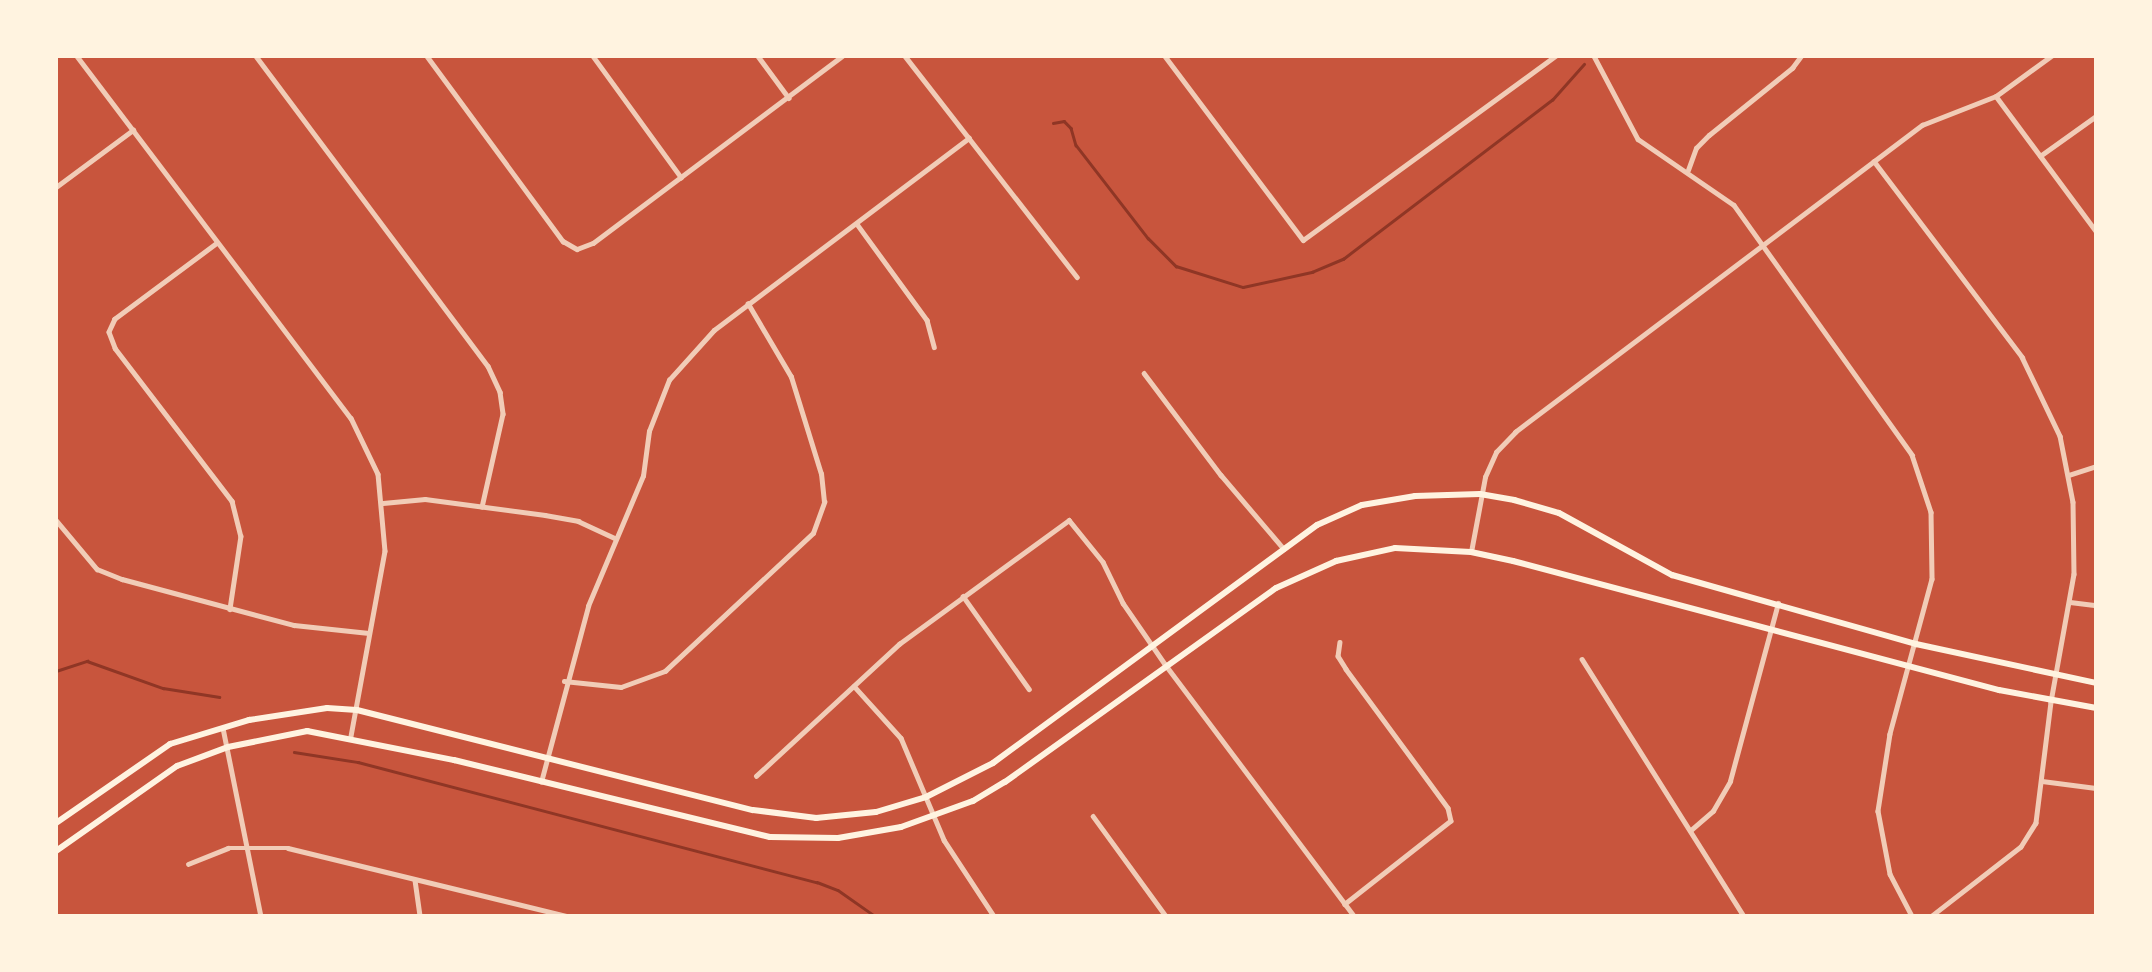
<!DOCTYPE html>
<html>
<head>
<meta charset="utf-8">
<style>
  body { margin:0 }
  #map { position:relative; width:2152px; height:972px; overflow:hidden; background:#c8553d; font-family:"Golos Text",sans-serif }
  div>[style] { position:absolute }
  .stream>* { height:2.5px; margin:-1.25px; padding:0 1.25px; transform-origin:1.25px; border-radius:1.25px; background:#8f3625 }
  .minor>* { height:4.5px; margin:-2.25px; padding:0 2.25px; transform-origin:2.25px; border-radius:2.25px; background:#f1ccb7 }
  .secondary>* { height:6px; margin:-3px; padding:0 3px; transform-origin:3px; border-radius:3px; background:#fff3e0 }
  span { translate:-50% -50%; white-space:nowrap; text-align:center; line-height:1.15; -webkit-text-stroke:5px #fff3e0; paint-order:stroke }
  .frame { position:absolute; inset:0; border:58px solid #fff3e0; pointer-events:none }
</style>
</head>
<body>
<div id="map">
  <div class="stream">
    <i style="left:1053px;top:123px;width:11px;rotate:-10deg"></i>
    <i style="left:1064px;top:121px;width:10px;rotate:45deg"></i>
    <i style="left:1071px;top:128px;width:18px;rotate:74deg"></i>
    <i style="left:1076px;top:145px;width:118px;rotate:52.3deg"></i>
    <i style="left:1148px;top:238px;width:40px;rotate:45deg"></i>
    <i style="left:1176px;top:266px;width:70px;rotate:17.4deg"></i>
    <i style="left:1243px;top:287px;width:71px;rotate:-12.3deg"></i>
    <i style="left:1312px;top:272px;width:34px;rotate:-23deg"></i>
    <i style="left:1343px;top:259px;width:263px;rotate:-37.3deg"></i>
    <i style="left:1552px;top:100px;width:48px;rotate:-48.4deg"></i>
    <i style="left:56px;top:671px;width:33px;rotate:-18deg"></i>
    <i style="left:87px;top:661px;width:81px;rotate:19.6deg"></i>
    <i style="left:163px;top:688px;width:57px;rotate:9.1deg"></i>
    <i style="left:294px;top:752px;width:65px;rotate:8.9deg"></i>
    <i style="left:358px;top:762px;width:474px;rotate:14.7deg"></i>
    <i style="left:817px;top:882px;width:22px;rotate:21deg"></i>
    <i style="left:838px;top:890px;width:45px;rotate:35.1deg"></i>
  </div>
  <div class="minor">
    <i style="left:77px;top:56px;width:454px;rotate:52.9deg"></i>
    <i style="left:351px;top:418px;width:62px;rotate:64.3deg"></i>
    <i style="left:378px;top:474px;width:77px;rotate:84.8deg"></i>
    <i style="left:385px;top:551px;width:189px;rotate:100.4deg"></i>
    <i style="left:256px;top:56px;width:387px;rotate:53.2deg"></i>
    <i style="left:488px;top:366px;width:29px;rotate:65deg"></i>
    <i style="left:500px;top:392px;width:22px;rotate:82deg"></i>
    <i style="left:503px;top:414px;width:95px;rotate:102.7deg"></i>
    <i style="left:427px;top:56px;width:230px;rotate:53.7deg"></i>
    <i style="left:563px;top:241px;width:16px;rotate:30deg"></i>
    <i style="left:577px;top:249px;width:17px;rotate:-21deg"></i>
    <i style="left:593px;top:243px;width:311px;rotate:-36.9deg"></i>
    <i style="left:593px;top:56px;width:150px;rotate:54deg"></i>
    <i style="left:758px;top:56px;width:52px;rotate:53.6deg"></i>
    <i style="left:905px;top:56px;width:280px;rotate:52.1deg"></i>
    <i style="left:1165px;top:56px;width:230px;rotate:53.1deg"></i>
    <i style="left:1303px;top:240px;width:312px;rotate:-36.1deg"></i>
    <i style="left:1594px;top:56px;width:94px;rotate:62.1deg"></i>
    <i style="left:1638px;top:139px;width:116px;rotate:34.5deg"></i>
    <i style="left:1734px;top:205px;width:307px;rotate:54.5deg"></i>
    <i style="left:1912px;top:455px;width:60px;rotate:71.6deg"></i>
    <i style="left:1931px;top:512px;width:67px;rotate:89.1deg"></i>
    <i style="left:1932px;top:579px;width:161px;rotate:105.2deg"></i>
    <i style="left:1890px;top:734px;width:78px;rotate:98.9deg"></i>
    <i style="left:1878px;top:811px;width:64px;rotate:79.2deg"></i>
    <i style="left:1890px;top:874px;width:47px;rotate:62.4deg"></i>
    <i style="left:1996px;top:96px;width:168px;rotate:53.5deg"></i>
    <i style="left:2040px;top:156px;width:69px;rotate:-35.5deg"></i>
    <i style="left:1874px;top:161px;width:246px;rotate:52.9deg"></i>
    <i style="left:2022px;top:357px;width:88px;rotate:64.3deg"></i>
    <i style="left:2060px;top:436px;width:67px;rotate:78.9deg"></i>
    <i style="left:2073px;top:502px;width:72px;rotate:89.2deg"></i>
    <i style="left:2074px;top:574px;width:130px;rotate:100.2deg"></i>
    <i style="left:2051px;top:702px;width:122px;rotate:97.1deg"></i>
    <i style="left:2036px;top:823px;width:28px;rotate:122deg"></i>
    <i style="left:2021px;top:847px;width:113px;rotate:142.2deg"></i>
    <i style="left:1688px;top:170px;width:23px;rotate:-70deg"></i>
    <i style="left:1696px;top:148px;width:18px;rotate:-45deg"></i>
    <i style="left:1709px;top:135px;width:107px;rotate:-38.9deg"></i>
    <i style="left:1792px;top:68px;width:15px;rotate:-53deg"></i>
    <i style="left:56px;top:187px;width:96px;rotate:-36.5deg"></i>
    <i style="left:857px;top:224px;width:119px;rotate:53.9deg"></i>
    <i style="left:927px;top:320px;width:28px;rotate:75deg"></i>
    <i style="left:216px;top:244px;width:126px;rotate:143.4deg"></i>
    <i style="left:115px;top:319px;width:14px;rotate:115deg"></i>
    <i style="left:109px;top:332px;width:17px;rotate:69deg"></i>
    <i style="left:115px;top:348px;width:193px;rotate:52.6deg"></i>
    <i style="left:232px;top:501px;width:36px;rotate:76deg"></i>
    <i style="left:241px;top:536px;width:74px;rotate:98.6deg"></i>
    <i style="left:1144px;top:373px;width:128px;rotate:53deg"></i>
    <i style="left:1221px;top:475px;width:97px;rotate:49.6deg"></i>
    <i style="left:2069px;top:475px;width:28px;rotate:-18deg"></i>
    <i style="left:383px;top:503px;width:42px;rotate:-5.4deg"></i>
    <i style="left:425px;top:499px;width:121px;rotate:7.6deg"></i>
    <i style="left:545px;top:515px;width:34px;rotate:10deg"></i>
    <i style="left:578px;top:521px;width:40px;rotate:25deg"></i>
    <i style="left:56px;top:520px;width:64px;rotate:50.1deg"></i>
    <i style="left:97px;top:569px;width:27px;rotate:22deg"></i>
    <i style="left:122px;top:579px;width:178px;rotate:15deg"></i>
    <i style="left:294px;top:625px;width:75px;rotate:6.1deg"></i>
    <i style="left:1471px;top:552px;width:76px;rotate:-79.4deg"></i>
    <i style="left:1485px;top:477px;width:27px;rotate:-66deg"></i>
    <i style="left:1496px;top:452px;width:28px;rotate:-46deg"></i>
    <i style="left:1515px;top:432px;width:510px;rotate:-37.03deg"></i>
    <i style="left:1922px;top:125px;width:79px;rotate:-21.4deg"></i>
    <i style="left:1996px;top:96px;width:68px;rotate:-36deg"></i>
    <i style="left:963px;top:596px;width:114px;rotate:54.6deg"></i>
    <i style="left:2070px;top:602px;width:26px;rotate:7deg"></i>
    <i style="left:1340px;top:642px;width:14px;rotate:98deg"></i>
    <i style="left:1338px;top:656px;width:15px;rotate:58deg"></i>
    <i style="left:1346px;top:669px;width:172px;rotate:53.7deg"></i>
    <i style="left:1448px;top:808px;width:13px;rotate:77deg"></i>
    <i style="left:1451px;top:821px;width:135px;rotate:141.9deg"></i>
    <i style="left:1582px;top:659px;width:304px;rotate:57.8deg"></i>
    <i style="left:564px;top:681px;width:57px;rotate:6deg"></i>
    <i style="left:621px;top:687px;width:47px;rotate:-20deg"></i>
    <i style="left:665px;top:671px;width:202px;rotate:-43deg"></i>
    <i style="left:813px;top:533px;width:33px;rotate:-70deg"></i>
    <i style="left:824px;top:502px;width:28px;rotate:-96deg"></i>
    <i style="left:821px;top:474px;width:102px;rotate:-107.2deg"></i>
    <i style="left:791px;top:377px;width:85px;rotate:-120.5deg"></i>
    <i style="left:854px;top:686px;width:70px;rotate:47.9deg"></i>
    <i style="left:901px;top:738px;width:111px;rotate:67.1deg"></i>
    <i style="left:944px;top:840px;width:91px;rotate:56.7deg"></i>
    <i style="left:223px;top:728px;width:192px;rotate:78.6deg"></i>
    <i style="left:756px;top:776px;width:195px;rotate:-42.7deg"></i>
    <i style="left:899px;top:644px;width:210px;rotate:-36.1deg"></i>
    <i style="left:1069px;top:520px;width:54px;rotate:51deg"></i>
    <i style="left:1103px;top:562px;width:46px;rotate:64deg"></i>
    <i style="left:1123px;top:603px;width:74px;rotate:55.5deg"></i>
    <i style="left:1165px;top:664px;width:315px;rotate:53.1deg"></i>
    <i style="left:2042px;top:781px;width:54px;rotate:7.4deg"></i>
    <i style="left:541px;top:782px;width:182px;rotate:-75deg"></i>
    <i style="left:588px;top:606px;width:141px;rotate:-67.1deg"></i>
    <i style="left:643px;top:476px;width:45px;rotate:-82.4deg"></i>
    <i style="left:649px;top:431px;width:55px;rotate:-68.6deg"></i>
    <i style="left:669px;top:380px;width:67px;rotate:-48deg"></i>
    <i style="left:714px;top:330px;width:319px;rotate:-37deg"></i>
    <i style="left:1093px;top:816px;width:124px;rotate:53.9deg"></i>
    <i style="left:1691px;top:830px;width:29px;rotate:-41deg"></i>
    <i style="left:1713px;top:811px;width:34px;rotate:-60deg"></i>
    <i style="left:1730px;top:781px;width:184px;rotate:-74.9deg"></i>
    <i style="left:188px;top:864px;width:43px;rotate:-21.8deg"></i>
    <i style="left:228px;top:848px;width:60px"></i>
    <i style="left:288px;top:848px;width:287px;rotate:13.7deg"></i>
    <i style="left:415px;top:880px;width:36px;rotate:82deg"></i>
  </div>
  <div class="secondary">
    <i style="left:56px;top:823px;width:139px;rotate:-34.7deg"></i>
    <i style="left:170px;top:744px;width:83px;rotate:-16.9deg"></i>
    <i style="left:249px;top:720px;width:79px;rotate:-8.7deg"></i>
    <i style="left:327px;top:708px;width:30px;rotate:4deg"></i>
    <i style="left:357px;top:710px;width:408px;rotate:14.2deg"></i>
    <i style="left:753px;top:810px;width:64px;rotate:7.2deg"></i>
    <i style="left:816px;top:818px;width:60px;rotate:-5.7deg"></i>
    <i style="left:876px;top:812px;width:52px;rotate:-16.7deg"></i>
    <i style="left:926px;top:797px;width:75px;rotate:-26.9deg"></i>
    <i style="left:993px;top:763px;width:402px;rotate:-36.3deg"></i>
    <i style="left:1317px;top:525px;width:49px;rotate:-24deg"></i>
    <i style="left:1362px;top:505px;width:54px;rotate:-9.6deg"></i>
    <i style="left:1415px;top:496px;width:65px;rotate:-1.8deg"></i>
    <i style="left:1480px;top:494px;width:35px;rotate:10deg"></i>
    <i style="left:1514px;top:500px;width:47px;rotate:16.1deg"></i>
    <i style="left:1559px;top:513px;width:129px;rotate:28.8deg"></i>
    <i style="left:1672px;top:575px;width:254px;rotate:15.8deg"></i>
    <i style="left:1916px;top:644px;width:184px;rotate:12.2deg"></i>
    <i style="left:56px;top:851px;width:148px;rotate:-35.1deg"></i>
    <i style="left:177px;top:766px;width:54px;rotate:-20.4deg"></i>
    <i style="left:228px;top:747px;width:81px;rotate:-11.4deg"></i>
    <i style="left:307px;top:731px;width:150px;rotate:11.2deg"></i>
    <i style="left:454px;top:760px;width:325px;rotate:13.7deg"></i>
    <i style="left:770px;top:837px;width:68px;rotate:0.8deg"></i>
    <i style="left:838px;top:838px;width:64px;rotate:-9.9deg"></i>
    <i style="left:901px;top:827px;width:77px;rotate:-19.9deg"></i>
    <i style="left:973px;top:801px;width:37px;rotate:-31deg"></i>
    <i style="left:1005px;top:782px;width:333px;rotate:-35.6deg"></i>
    <i style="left:1276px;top:588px;width:66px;rotate:-24.2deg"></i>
    <i style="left:1336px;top:561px;width:60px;rotate:-12.4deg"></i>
    <i style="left:1395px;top:548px;width:76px;rotate:3deg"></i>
    <i style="left:1471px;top:552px;width:43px;rotate:12.1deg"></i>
    <i style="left:1513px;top:561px;width:503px;rotate:14.87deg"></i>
    <i style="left:1999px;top:690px;width:99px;rotate:10.5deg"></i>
  </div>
  <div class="frame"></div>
</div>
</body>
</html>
